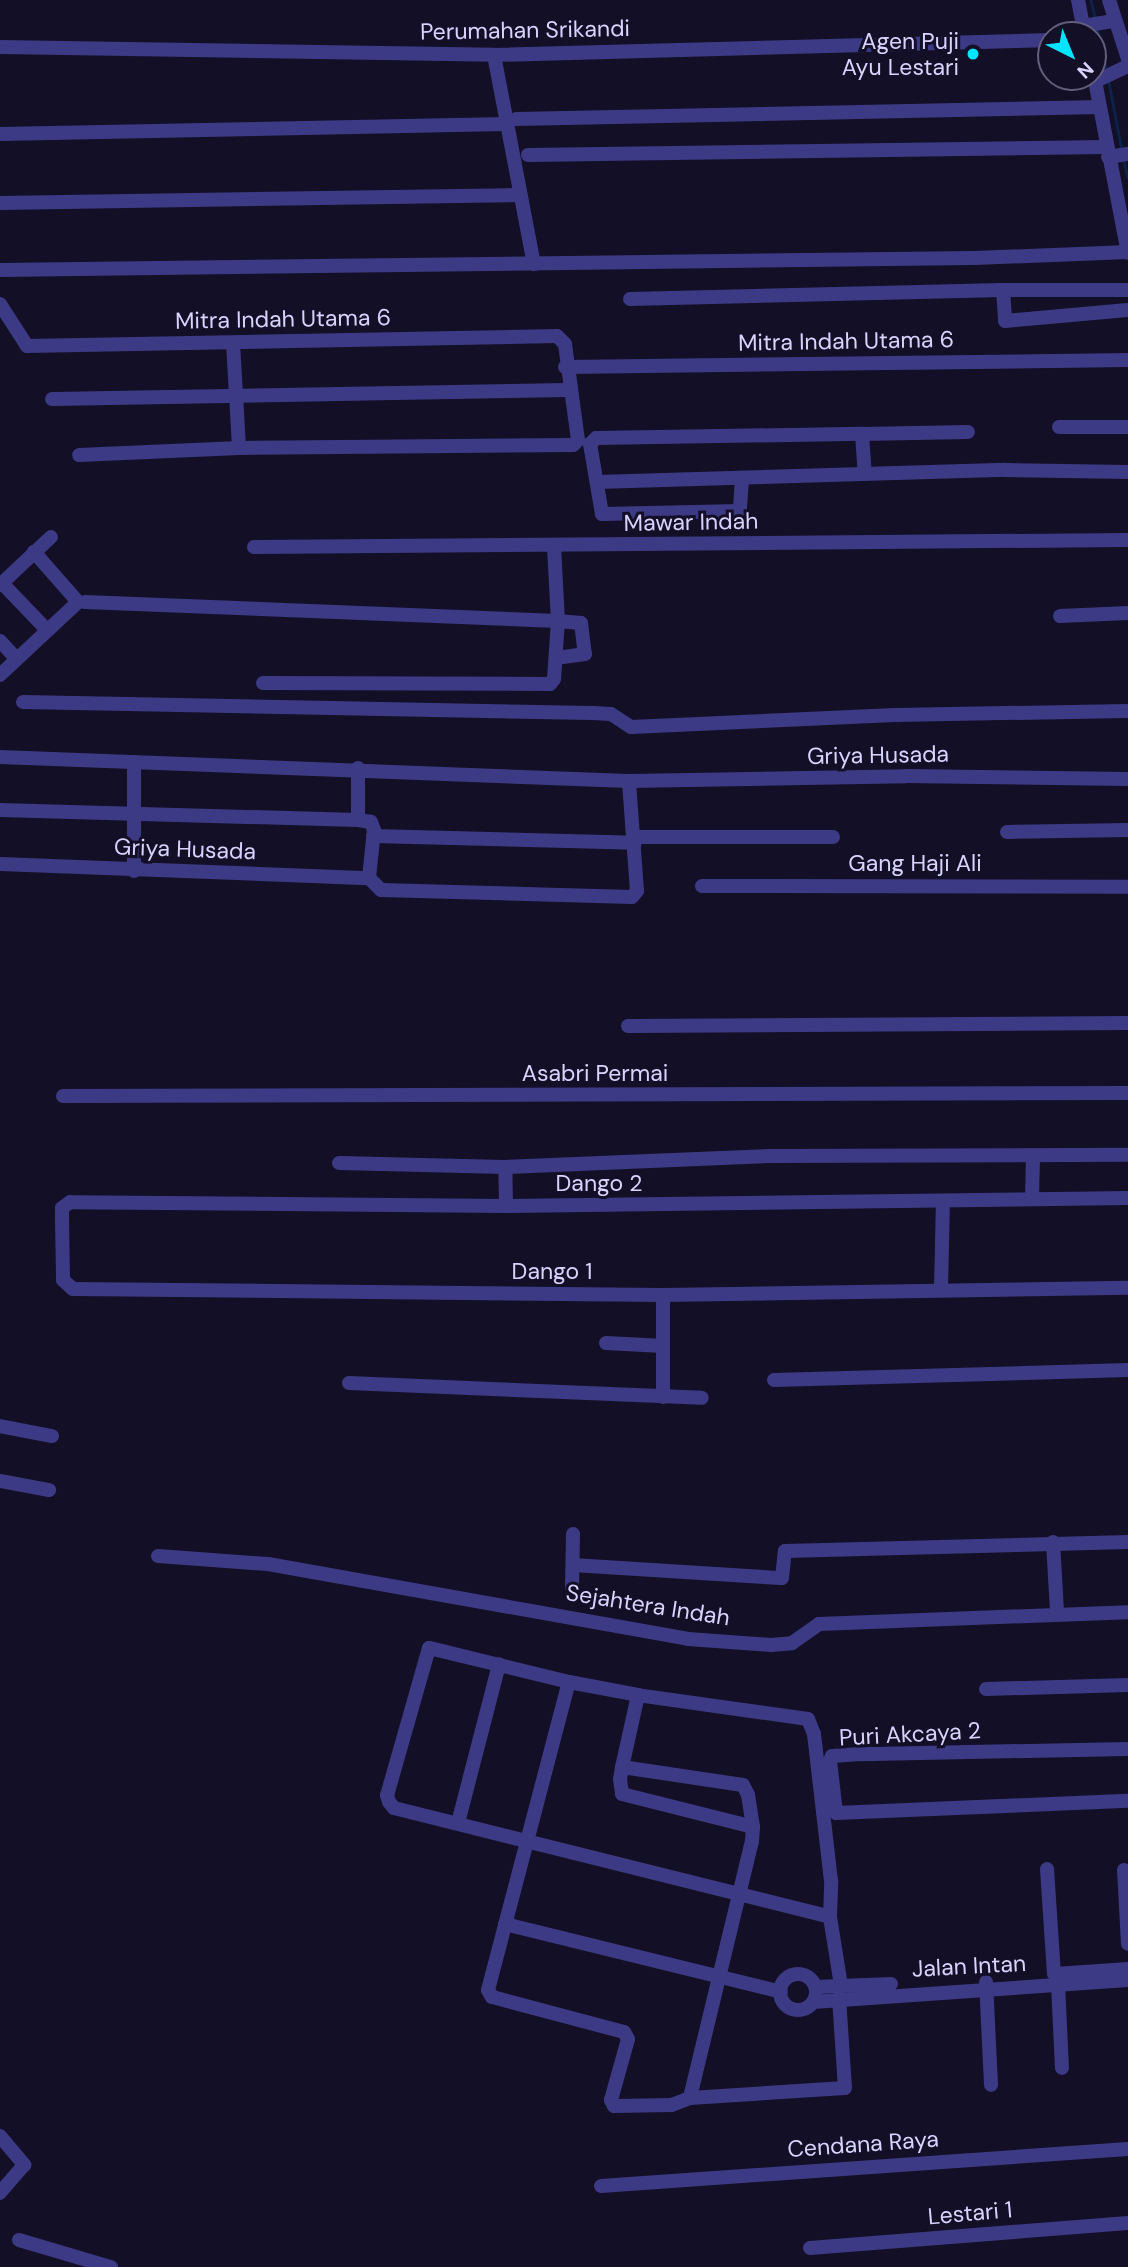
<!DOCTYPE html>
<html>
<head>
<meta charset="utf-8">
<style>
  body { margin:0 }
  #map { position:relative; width:1128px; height:2267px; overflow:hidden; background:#130f26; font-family:"DM Sans",sans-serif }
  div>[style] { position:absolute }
  .stream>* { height:2.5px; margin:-1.25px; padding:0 1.25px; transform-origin:1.25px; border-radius:1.25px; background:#0c2248 }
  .minor>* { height:14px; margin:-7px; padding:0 7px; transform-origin:7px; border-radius:7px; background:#3d3a85 }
  .minor>.ring { margin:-7px; padding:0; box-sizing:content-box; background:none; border:14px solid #3d3a85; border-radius:50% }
  .dots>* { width:19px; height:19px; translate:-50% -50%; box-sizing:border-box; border:4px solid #130f26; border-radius:50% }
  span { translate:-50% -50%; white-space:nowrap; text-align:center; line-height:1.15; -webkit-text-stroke:6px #130f26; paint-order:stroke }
  .street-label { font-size:23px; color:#d9d4ff }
  .poi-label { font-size:23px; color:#d9d4ff }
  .right { translate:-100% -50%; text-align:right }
  .north { position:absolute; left:1037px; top:21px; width:70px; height:70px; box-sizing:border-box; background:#130f26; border:2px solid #625e7d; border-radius:50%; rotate:137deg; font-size:19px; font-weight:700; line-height:28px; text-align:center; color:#d9d4ff }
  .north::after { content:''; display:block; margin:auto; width:24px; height:32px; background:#00e5ff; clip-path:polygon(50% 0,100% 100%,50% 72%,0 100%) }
</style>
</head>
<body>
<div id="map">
  <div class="stream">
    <i style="left:1091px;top:0;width:17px;rotate:77deg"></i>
    <i style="left:1097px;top:27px;width:46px;rotate:77.5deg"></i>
    <i style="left:1109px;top:82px;width:70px;rotate:79.3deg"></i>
    <i style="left:1124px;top:161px;width:17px;rotate:77deg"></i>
  </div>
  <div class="minor">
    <i style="left:1078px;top:0;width:36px;rotate:79deg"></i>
    <i style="left:1109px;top:0;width:62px;rotate:72.1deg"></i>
    <i style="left:1082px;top:26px;width:31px;rotate:-9deg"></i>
    <i style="left:0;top:47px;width:494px;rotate:0.9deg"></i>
    <i style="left:494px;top:55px;width:557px;rotate:-1.54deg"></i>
    <i style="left:494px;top:55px;width:213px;rotate:79.2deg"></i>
    <i style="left:1093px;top:70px;width:186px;rotate:79.2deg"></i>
    <i style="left:1096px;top:81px;width:35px;rotate:-25deg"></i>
    <i style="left:516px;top:119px;width:584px;rotate:-1.18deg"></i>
    <i style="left:0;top:134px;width:506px;rotate:-1.13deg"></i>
    <i style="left:528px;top:155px;width:578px;rotate:-0.79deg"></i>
    <i style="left:1108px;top:157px;width:20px;rotate:-9deg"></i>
    <i style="left:0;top:203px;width:519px;rotate:-0.88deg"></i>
    <i style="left:0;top:270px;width:974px;rotate:-0.71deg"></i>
    <i style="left:974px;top:258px;width:154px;rotate:-2.2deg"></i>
    <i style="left:1003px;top:290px;width:125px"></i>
    <i style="left:630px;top:299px;width:373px;rotate:-1.4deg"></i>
    <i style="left:1003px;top:290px;width:31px;rotate:86deg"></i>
    <i style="left:1005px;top:321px;width:123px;rotate:-5.1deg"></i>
    <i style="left:0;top:304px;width:50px;rotate:57.3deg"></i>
    <i style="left:27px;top:346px;width:530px;rotate:-1.08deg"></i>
    <i style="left:557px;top:336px;width:11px;rotate:45deg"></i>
    <i style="left:565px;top:344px;width:97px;rotate:82.3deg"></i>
    <i style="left:578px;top:440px;width:7px;rotate:135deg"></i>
    <i style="left:573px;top:445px;width:334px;rotate:179.5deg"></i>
    <i style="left:239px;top:448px;width:160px;rotate:177.5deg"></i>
    <i style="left:233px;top:343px;width:105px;rotate:86.7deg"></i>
    <i style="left:565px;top:367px;width:563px;rotate:-0.71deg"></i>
    <i style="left:52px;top:399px;width:515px;rotate:-1deg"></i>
    <i style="left:1059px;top:427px;width:69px"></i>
    <i style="left:862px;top:434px;width:106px;rotate:-1.1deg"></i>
    <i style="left:742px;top:479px;width:32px;rotate:94deg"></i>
    <i style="left:740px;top:511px;width:138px;rotate:178.8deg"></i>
    <i style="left:602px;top:514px;width:71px;rotate:-99.7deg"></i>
    <i style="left:590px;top:444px;width:8px;rotate:-45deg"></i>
    <i style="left:596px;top:438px;width:266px;rotate:-0.9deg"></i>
    <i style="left:862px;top:434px;width:39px;rotate:86deg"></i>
    <i style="left:597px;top:482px;width:409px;rotate:-1.7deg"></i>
    <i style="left:1006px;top:470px;width:122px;rotate:0.9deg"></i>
    <i style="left:254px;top:547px;width:874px;rotate:-0.46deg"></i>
    <i style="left:2px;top:583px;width:64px;rotate:46.3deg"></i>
    <i style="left:0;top:585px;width:70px;rotate:-43.3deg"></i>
    <i style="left:85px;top:602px;width:473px;rotate:2.3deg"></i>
    <i style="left:558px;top:621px;width:75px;rotate:-93.1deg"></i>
    <i style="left:1060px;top:616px;width:68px;rotate:-2.5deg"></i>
    <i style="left:0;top:641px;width:23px;rotate:47deg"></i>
    <i style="left:0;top:675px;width:107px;rotate:-43.1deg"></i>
    <i style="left:78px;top:602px;width:67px;rotate:-131.3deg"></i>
    <i style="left:263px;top:683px;width:287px;rotate:0.2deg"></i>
    <i style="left:550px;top:684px;width:6px;rotate:-51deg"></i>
    <i style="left:554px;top:679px;width:58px;rotate:-86.1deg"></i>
    <i style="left:558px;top:621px;width:23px;rotate:5deg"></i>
    <i style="left:581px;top:623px;width:31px;rotate:83deg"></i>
    <i style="left:585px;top:654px;width:28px;rotate:172deg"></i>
    <i style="left:23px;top:702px;width:570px;rotate:1.11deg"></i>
    <i style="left:593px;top:713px;width:18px;rotate:3deg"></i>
    <i style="left:611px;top:714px;width:24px;rotate:33deg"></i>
    <i style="left:631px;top:727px;width:264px;rotate:-2.6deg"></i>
    <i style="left:895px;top:715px;width:233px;rotate:-1deg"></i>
    <i style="left:0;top:757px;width:629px;rotate:2.19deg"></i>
    <i style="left:629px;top:781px;width:277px;rotate:-1deg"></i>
    <i style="left:906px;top:776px;width:222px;rotate:0.8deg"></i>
    <i style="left:0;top:810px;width:358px;rotate:1.6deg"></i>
    <i style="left:1007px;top:832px;width:121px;rotate:-0.9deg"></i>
    <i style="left:373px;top:836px;width:262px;rotate:1.5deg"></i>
    <i style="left:634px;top:837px;width:199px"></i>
    <i style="left:0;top:864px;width:369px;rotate:2.2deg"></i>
    <i style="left:369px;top:878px;width:48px;rotate:-84.1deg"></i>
    <i style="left:374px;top:830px;width:9px;rotate:-111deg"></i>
    <i style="left:371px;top:822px;width:13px;rotate:-171deg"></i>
    <i style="left:358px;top:820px;width:52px;rotate:-90deg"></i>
    <i style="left:134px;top:871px;width:109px;rotate:-90deg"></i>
    <i style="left:369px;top:878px;width:17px;rotate:45deg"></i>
    <i style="left:381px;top:890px;width:251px;rotate:1.6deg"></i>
    <i style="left:632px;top:897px;width:8px;rotate:-50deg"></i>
    <i style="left:637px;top:891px;width:110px;rotate:-94.2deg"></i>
    <i style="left:702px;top:886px;width:426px;rotate:0.1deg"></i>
    <i style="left:628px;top:1026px;width:500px;rotate:-0.34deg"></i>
    <i style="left:63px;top:1096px;width:1065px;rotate:-0.16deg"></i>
    <i style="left:339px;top:1163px;width:166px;rotate:1.4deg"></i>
    <i style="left:1128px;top:1198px;width:622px;rotate:179.26deg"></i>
    <i style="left:506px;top:1206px;width:436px;rotate:-179.5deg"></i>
    <i style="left:70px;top:1202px;width:10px;rotate:143deg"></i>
    <i style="left:62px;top:1208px;width:12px;rotate:90deg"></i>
    <i style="left:62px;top:1220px;width:60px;rotate:89deg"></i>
    <i style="left:63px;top:1280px;width:13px;rotate:42deg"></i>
    <i style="left:73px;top:1289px;width:590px;rotate:0.58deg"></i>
    <i style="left:663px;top:1295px;width:465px;rotate:-0.9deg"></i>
    <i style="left:1032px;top:1199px;width:43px;rotate:-88.7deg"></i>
    <i style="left:506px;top:1206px;width:39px;rotate:-91deg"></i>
    <i style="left:505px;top:1167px;width:265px;rotate:-2.4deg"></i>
    <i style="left:770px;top:1156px;width:358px;rotate:-0.2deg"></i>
    <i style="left:941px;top:1288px;width:85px;rotate:-88.7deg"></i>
    <i style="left:606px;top:1343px;width:57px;rotate:3deg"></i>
    <i style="left:774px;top:1380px;width:354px;rotate:-1.6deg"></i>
    <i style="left:349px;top:1383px;width:353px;rotate:2.4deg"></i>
    <i style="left:663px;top:1397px;width:102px;rotate:-90deg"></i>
    <i style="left:0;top:1426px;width:53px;rotate:10.9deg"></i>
    <i style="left:0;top:1481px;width:50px;rotate:10.4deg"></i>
    <i style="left:1053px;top:1542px;width:70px;rotate:86.7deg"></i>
    <i style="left:158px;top:1556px;width:110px;rotate:4.2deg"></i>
    <i style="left:268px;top:1564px;width:427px;rotate:10.1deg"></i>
    <i style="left:688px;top:1639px;width:83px;rotate:4.1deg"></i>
    <i style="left:771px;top:1645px;width:21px;rotate:-5deg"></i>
    <i style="left:792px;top:1643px;width:33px;rotate:-35deg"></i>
    <i style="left:819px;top:1624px;width:309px;rotate:-2.2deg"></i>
    <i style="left:573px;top:1565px;width:209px;rotate:3.6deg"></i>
    <i style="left:782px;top:1578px;width:27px;rotate:-84deg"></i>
    <i style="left:785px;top:1551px;width:343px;rotate:-1.5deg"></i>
    <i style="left:572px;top:1587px;width:53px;rotate:-88.9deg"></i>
    <i style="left:569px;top:1682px;width:144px;rotate:-166.3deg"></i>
    <i style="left:429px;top:1648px;width:153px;rotate:105.9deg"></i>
    <i style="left:387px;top:1795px;width:7px;rotate:74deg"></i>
    <i style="left:389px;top:1802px;width:8px;rotate:50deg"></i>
    <i style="left:394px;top:1808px;width:449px;rotate:14deg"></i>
    <i style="left:830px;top:1917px;width:36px;rotate:-88deg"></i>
    <i style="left:831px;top:1881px;width:148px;rotate:-96.6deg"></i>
    <i style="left:814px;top:1734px;width:16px;rotate:-112deg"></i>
    <i style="left:808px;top:1719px;width:172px;rotate:-172deg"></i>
    <i style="left:986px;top:1689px;width:142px;rotate:-1.6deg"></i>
    <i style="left:1128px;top:1749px;width:268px;rotate:178.9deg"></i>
    <i style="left:860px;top:1754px;width:28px;rotate:176deg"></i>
    <i style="left:832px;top:1756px;width:5px;rotate:112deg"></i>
    <i style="left:830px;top:1761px;width:52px;rotate:83.4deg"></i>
    <i style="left:836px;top:1813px;width:292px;rotate:-2.4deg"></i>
    <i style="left:622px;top:1767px;width:122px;rotate:8.5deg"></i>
    <i style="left:743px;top:1785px;width:11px;rotate:63deg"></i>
    <i style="left:748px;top:1795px;width:32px;rotate:81deg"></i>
    <i style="left:753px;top:1827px;width:14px;rotate:94deg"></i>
    <i style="left:752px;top:1841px;width:264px;rotate:103.6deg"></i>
    <i style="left:690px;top:2098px;width:19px;rotate:159deg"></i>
    <i style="left:672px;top:2105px;width:58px;rotate:179deg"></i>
    <i style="left:614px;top:2106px;width:7px;rotate:-117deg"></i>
    <i style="left:611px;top:2100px;width:63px;rotate:-74.4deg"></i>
    <i style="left:628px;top:2039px;width:8px;rotate:-120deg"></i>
    <i style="left:624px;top:2032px;width:137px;rotate:-165.1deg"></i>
    <i style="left:492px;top:1997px;width:8px;rotate:-120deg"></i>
    <i style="left:488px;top:1990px;width:318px;rotate:-75.3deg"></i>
    <i style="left:569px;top:1682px;width:70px;rotate:10.7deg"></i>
    <i style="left:638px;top:1695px;width:74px;rotate:102.5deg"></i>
    <i style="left:622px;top:1767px;width:12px;rotate:99deg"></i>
    <i style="left:620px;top:1779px;width:15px;rotate:82deg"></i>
    <i style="left:622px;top:1794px;width:135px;rotate:14.1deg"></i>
    <i style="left:458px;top:1823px;width:164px;rotate:-75.5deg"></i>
    <i style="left:1047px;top:1869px;width:105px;rotate:86.2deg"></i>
    <i style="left:1124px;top:1870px;width:74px;rotate:86.9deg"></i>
    <i style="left:830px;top:1917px;width:70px;rotate:80.9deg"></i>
    <i style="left:505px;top:1924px;width:284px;rotate:13.8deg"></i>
    <i style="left:1055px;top:1974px;width:73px;rotate:-3.9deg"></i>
    <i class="ring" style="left:780px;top:1974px;width:22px;height:22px"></i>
    <i style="left:986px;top:1982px;width:103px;rotate:87.2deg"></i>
    <i style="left:1058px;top:1984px;width:84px;rotate:87.3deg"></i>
    <i style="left:816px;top:1987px;width:75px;rotate:-2.3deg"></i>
    <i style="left:813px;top:2002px;width:316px;rotate:-4deg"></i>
    <i style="left:690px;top:2098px;width:155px;rotate:-3.7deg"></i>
    <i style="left:845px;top:2088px;width:90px;rotate:-93.8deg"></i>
    <i style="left:0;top:2136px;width:38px;rotate:50deg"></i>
    <i style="left:24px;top:2165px;width:37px;rotate:131deg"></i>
    <i style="left:601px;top:2186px;width:528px;rotate:-4.02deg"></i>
    <i style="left:19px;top:2240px;width:96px;rotate:16.4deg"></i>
    <i style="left:810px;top:2248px;width:319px;rotate:-4.5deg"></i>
  </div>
  <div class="dots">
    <i style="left:973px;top:54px;background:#00e5ff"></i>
  </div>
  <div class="street-label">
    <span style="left:525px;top:30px;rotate:-1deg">Perumahan Srikandi</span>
    <span style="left:283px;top:319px;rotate:-1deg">Mitra Indah Utama 6</span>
    <span style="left:846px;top:341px;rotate:-1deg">Mitra Indah Utama 6</span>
    <span style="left:691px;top:522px;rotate:-1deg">Mawar Indah</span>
    <span style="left:878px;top:755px;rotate:-1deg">Griya Husada</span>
    <span style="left:185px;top:849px;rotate:2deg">Griya Husada</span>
    <span style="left:915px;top:863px">Gang Haji Ali</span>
    <span style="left:595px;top:1073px">Asabri Permai</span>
    <span style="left:599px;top:1183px">Dango 2</span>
    <span style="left:552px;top:1271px">Dango 1</span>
    <span style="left:648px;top:1605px;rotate:9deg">Sejahtera Indah</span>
    <span style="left:910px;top:1734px;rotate:-3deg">Puri Akcaya 2</span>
    <span style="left:969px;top:1966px;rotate:-3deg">Jalan Intan</span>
    <span style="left:863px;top:2144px;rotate:-4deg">Cendana Raya</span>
    <span style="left:970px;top:2213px;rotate:-5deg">Lestari 1</span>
  </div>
  <div class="poi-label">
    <span class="right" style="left:959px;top:54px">Agen Puji<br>Ayu Lestari</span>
  </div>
  <div class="north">N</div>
</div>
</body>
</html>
